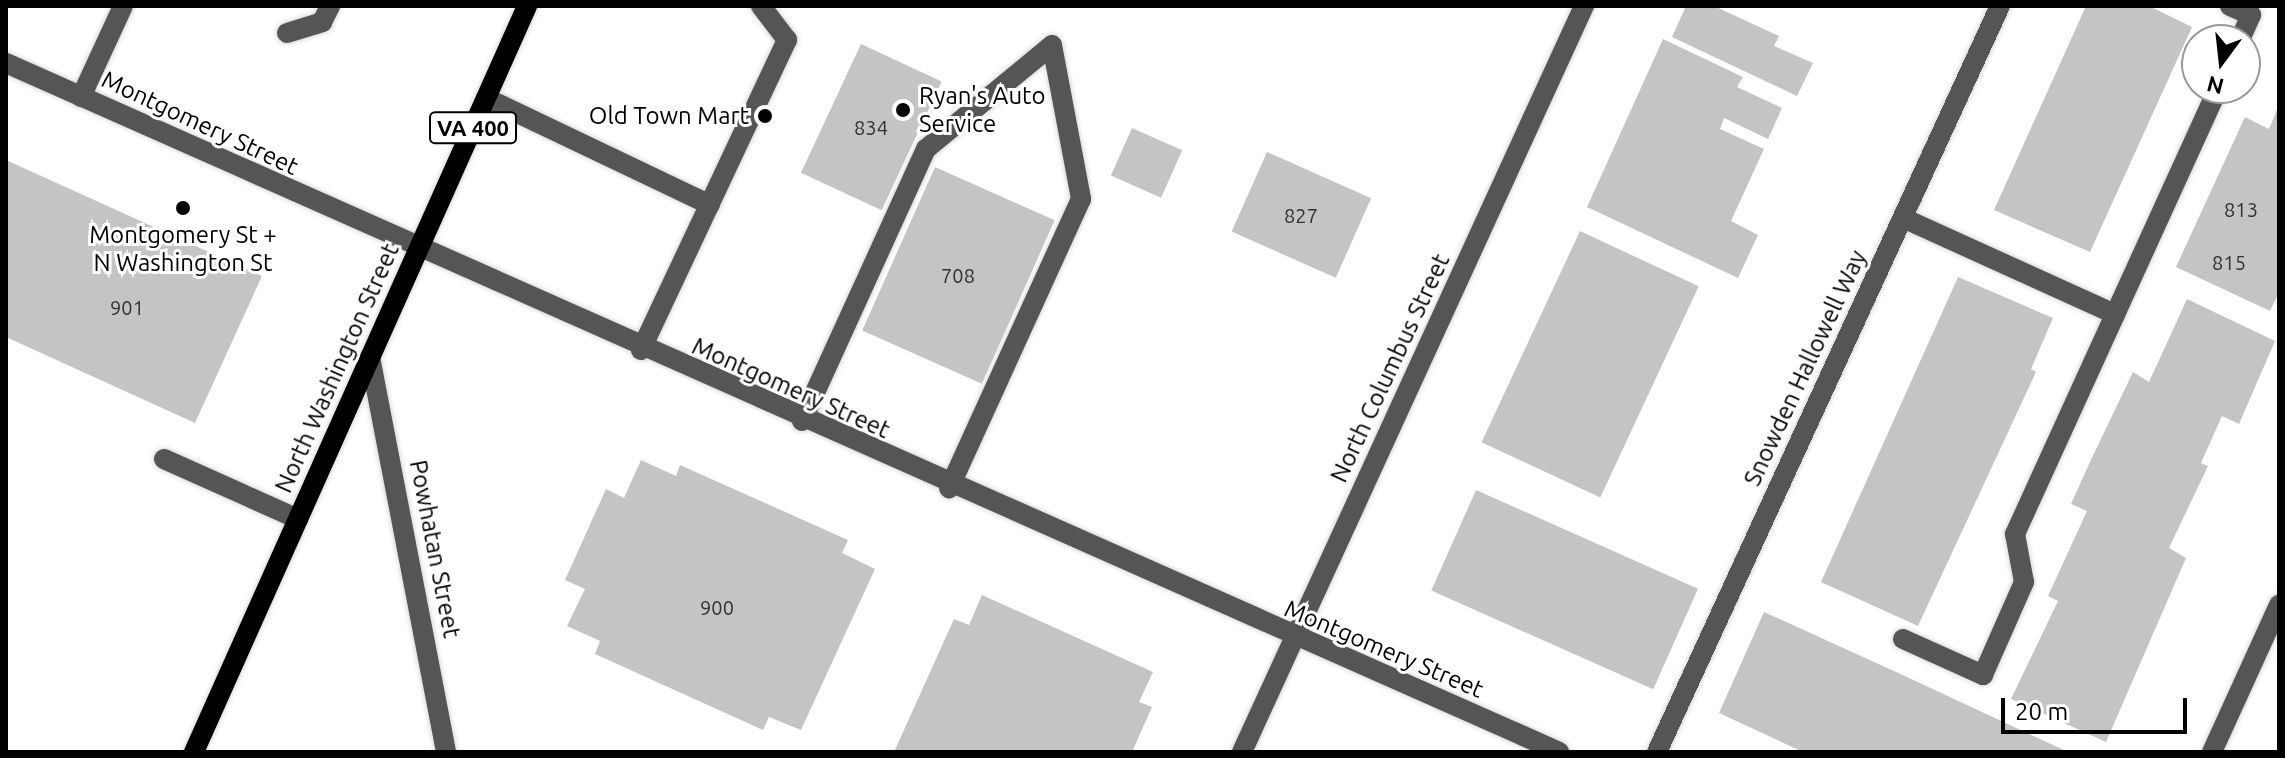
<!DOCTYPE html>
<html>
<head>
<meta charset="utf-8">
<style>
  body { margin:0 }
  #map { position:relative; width:2285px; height:758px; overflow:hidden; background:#fff; font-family:Ubuntu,sans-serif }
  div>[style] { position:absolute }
  .building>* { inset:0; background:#c4c4c4; transform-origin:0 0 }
  .roads { filter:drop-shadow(0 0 2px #dbdbdb) drop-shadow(0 0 2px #dbdbdb) }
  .minor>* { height:20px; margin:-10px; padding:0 10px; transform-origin:10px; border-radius:10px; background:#555 }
  .major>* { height:20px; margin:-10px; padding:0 10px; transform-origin:10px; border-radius:10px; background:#000 }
  .dots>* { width:22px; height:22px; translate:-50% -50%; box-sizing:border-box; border:4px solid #fff; border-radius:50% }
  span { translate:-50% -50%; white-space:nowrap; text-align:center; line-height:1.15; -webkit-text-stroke:6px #fff; paint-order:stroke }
  .number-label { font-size:20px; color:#313131 }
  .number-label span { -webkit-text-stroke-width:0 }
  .shield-label span { padding:2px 6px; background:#fff; border:2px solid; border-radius:6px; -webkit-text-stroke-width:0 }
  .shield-label { font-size:22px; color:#000; font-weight:700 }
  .poi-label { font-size:24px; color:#000 }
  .left { translate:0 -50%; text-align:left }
  .right { translate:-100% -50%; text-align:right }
  .street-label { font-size:24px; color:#000 }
  .frame { position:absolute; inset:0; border:8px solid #000; pointer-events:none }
  .north { position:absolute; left:2181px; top:24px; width:80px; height:80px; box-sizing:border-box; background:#fff; border:2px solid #999; border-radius:50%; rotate:195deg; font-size:22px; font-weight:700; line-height:32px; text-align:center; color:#000 }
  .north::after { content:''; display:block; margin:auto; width:28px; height:36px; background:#000; clip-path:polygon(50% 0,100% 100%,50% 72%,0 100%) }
  .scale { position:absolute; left:2001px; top:698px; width:186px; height:36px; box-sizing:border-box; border:4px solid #000; border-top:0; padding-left:10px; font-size:24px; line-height:28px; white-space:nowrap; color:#000; -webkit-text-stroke:6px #fff; paint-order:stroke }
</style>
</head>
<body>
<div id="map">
  <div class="building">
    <i style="clip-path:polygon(1686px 6px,1714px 6px,1779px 36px,1774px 46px,1813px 63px,1797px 96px,1672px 37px)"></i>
    <i style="clip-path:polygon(2086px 6px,2149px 6px,2192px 27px,2090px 252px,1994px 210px)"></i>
    <i style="clip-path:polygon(1663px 39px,1743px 77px,1737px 87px,1782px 108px,1768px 139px,1724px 118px,1720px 129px,1764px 149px,1731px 221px,1758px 235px,1738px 278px,1587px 207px)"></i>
    <i style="left:861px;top:44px;width:89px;height:142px;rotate:25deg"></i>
    <i style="clip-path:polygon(2279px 105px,2279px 292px,2270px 311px,2176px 267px,2245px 117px,2269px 129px)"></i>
    <i style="left:1132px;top:128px;width:55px;height:52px;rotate:24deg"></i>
    <i style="left:1267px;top:152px;width:114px;height:87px;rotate:24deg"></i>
    <i style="clip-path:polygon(6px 160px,262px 276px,195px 423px,6px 337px)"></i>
    <i style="left:935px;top:167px;width:131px;height:179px;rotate:24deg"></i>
    <i style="left:1580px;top:231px;width:131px;height:233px;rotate:25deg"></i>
    <i style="clip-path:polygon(1958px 277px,2053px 318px,2031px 369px,2036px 372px,1918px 626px,1821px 582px)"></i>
    <i style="clip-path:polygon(2187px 299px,2275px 341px,2239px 424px,2222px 416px,2201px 463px,2208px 466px,2169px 548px,2186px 558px,2106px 742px,2011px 699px,2058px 601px,2048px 596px,2087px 511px,2071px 504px,2089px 464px,2133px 372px,2149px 382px)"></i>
    <i style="clip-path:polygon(641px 460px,676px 476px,680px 465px,848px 540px,842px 553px,875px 569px,801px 730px,769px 717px,763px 730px,595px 654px,600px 641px,567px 626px,585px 589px,565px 580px,606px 489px,624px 498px)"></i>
    <i style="left:1476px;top:490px;width:243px;height:110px;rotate:24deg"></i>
    <i style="clip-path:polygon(982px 595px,1153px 672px,1139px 702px,1152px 707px,1132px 752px,894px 752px,954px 619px,969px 625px)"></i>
    <i style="clip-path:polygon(1764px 612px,1907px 677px,2068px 752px,1803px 752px,1719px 713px)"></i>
  </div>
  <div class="roads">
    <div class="minor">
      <i style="left:2230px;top:6px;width:23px;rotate:23deg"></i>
      <i style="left:2251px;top:15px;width:27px;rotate:114deg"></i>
      <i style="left:287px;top:33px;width:37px;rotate:-17deg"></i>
      <i style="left:322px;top:22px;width:18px;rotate:-63deg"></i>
      <i style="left:6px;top:63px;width:1699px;rotate:23.92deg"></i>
      <i style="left:81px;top:97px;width:100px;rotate:-65.2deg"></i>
      <i style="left:486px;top:98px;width:248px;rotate:25.5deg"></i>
      <i style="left:1903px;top:218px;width:233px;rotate:24.4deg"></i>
      <i style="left:641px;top:350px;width:343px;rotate:-64.8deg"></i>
      <i style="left:787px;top:40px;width:43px;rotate:-127.4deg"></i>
      <i style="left:370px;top:357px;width:402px;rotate:79.1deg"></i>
      <i style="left:802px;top:421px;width:299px;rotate:-65.5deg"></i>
      <i style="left:926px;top:149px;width:163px;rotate:-39.5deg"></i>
      <i style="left:1052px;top:45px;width:157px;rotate:79.3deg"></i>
      <i style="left:1081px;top:199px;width:318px;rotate:114.5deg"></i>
      <i style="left:164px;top:459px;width:147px;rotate:24.1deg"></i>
      <i style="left:1903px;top:639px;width:88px;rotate:24.2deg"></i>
      <i style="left:1983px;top:675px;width:102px;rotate:-66.2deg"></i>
      <i style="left:2024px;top:582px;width:49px;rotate:-100.6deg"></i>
      <i style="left:2015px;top:534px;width:490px;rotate:-65.5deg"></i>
      <i style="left:1242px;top:752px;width:821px;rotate:-65.37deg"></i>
      <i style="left:1657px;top:752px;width:821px;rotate:-65.31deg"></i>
      <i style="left:2212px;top:752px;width:162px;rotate:-65.5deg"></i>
    </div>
    <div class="major">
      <i style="left:194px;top:752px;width:817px;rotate:-65.94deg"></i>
    </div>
  </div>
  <div class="dots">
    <i style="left:903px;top:110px;background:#000"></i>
    <i style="left:765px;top:116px;background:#000"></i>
    <i style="left:183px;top:208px;background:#000"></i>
  </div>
  <div class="number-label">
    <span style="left:871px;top:127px">834</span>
    <span style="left:2241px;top:209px">813</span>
    <span style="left:1301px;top:215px">827</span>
    <span style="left:2229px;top:262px">815</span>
    <span style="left:958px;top:275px">708</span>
    <span style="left:127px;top:307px">901</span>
    <span style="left:717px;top:607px">900</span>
  </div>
  <div class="shield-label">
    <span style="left:473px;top:128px">VA 400</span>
  </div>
  <div class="poi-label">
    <span class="left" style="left:919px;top:110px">Ryan's Auto<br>Service</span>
    <span class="right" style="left:749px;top:116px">Old Town Mart</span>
    <span style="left:183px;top:249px">Montgomery St +<br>N Washington St</span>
  </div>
  <div class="street-label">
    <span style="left:200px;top:123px;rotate:25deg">Montgomery Street</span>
    <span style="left:337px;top:368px;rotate:-66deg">North Washington Street</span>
    <span style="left:1390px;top:368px;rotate:-65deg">North Columbus Street</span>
    <span style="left:1805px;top:368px;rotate:-65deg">Snowden Hallowell Way</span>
    <span style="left:791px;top:388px;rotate:24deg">Montgomery Street</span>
    <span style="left:435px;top:549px;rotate:79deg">Powhatan Street</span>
    <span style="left:1384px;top:649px;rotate:23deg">Montgomery Street</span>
  </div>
  <div class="frame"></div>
  <div class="north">N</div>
  <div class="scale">20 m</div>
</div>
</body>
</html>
